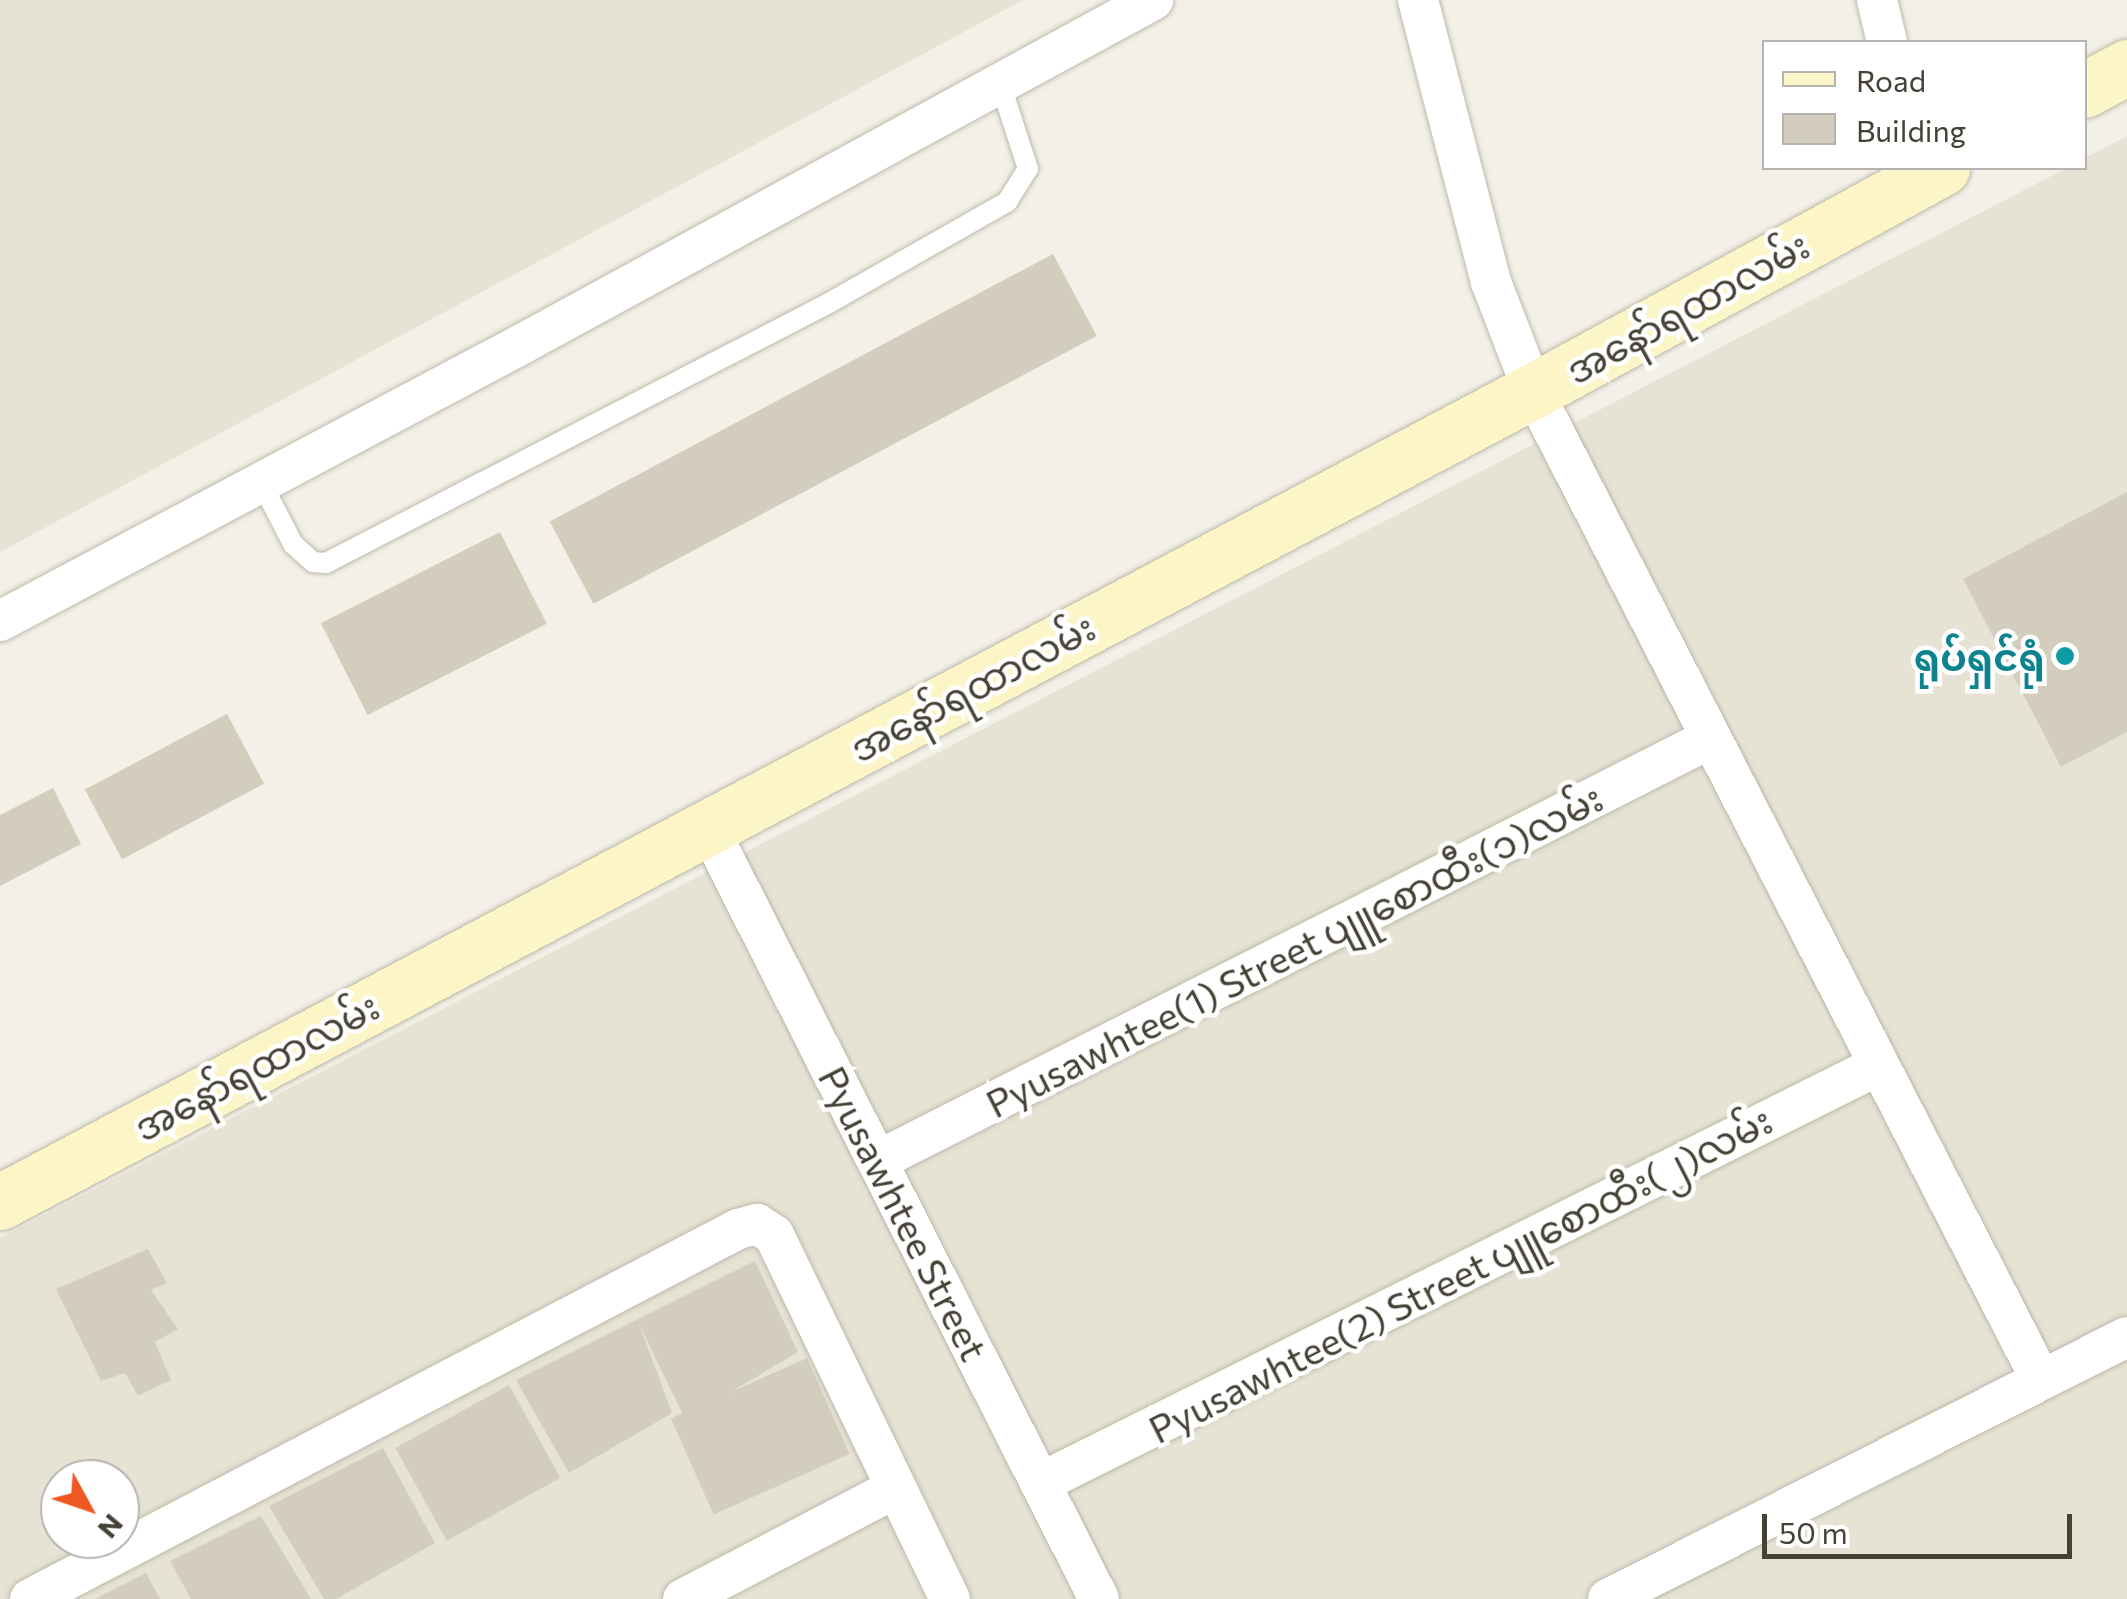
<!DOCTYPE html>
<html>
<head>
<meta charset="utf-8">
<style>
  body { margin:0 }
  #map { position:relative; width:2127px; height:1599px; overflow:hidden; background:#f2f0e7; font-family:Commissioner,"Noto Sans Myanmar",sans-serif }
  div>[style] { position:absolute }
  .residential>* { inset:0; background:#e6e3d5 }
  .building>* { inset:0; background:#d3cdbd; transform-origin:0 0 }
  .roads { filter:drop-shadow(0 0 2px #bdb9aa) drop-shadow(0 0 2px #bdb9aa) }
  .service>* { height:20px; margin:-10px; padding:0 10px; transform-origin:10px; border-radius:10px; background:#fff }
  .minor>* { height:40px; margin:-20px; padding:0 20px; transform-origin:20px; border-radius:20px; background:#fff }
  .secondary>* { height:55px; margin:-27.5px; padding:0 27.5px; transform-origin:27.5px; border-radius:27.5px; background:#fbf5c8 }
  .dots>* { width:28px; height:28px; translate:-50% -50%; box-sizing:border-box; border:5px solid #fff; border-radius:50% }
  span { translate:-50% -50%; white-space:nowrap; text-align:center; line-height:1.15; -webkit-text-stroke:9px #fff; paint-order:stroke }
  .street-label { font-size:38px; color:#454136 }
  .culture-label { font-size:38px; color:#0d838f; font-weight:700 }
  .right { translate:-100% -50%; text-align:right }
  .legend { position:absolute; left:1762px; top:40px; width:325px; height:130px; box-sizing:border-box; background:#fff; border:2px solid #b5b3af; margin:0; padding:12px 18px; list-style:none; font-size:30px; color:#454136 }
  .legend li { display:flex; align-items:center; gap:20px; height:50px }
  .legend b { width:50px; border:2px solid #b5b3af }
  .north { position:absolute; left:40px; top:1459px; width:100px; height:100px; box-sizing:border-box; background:#fff; border:2px solid #b5b3af; border-radius:50%; rotate:130deg; font-size:28px; font-weight:700; line-height:40px; text-align:center; color:#454136 }
  .north::after { content:''; display:block; margin:auto; width:35px; height:45px; background:#ee5823; clip-path:polygon(50% 0,100% 100%,50% 72%,0 100%) }
  .scale { position:absolute; left:1762px; top:1514px; width:310px; height:45px; box-sizing:border-box; border:5px solid #454136; border-top:0; padding-left:12px; font-size:30px; line-height:35px; white-space:nowrap; color:#454136; -webkit-text-stroke:8px #fff; paint-order:stroke }
</style>
</head>
<body>
<div id="map">
  <div class="residential">
    <i style="clip-path:polygon(0 0,1023px 0,0 552px)"></i>
    <i style="clip-path:polygon(evenodd,2127px 136px,2127px 1599px,0 1599px,0 1238px,2067px 168px,2084px 168px,2085px 158px,2127px 136px,60px 1479px,120px 1479px,120px 1539px,60px 1539px,60px 1479px)"></i>
  </div>
  <div class="building">
    <i style="left:1053px;top:254px;width:93px;height:570px;rotate:62deg"></i>
    <i style="clip-path:polygon(2127px 492px,2127px 732px,2061px 767px,1963px 579px)"></i>
    <i style="left:500px;top:532px;width:103px;height:201px;rotate:63deg"></i>
    <i style="left:227px;top:714px;width:79px;height:161px;rotate:62deg"></i>
    <i style="clip-path:polygon(53px 788px,81px 844px,0 886px,0 815px)"></i>
    <i style="clip-path:polygon(148px 1249px,167px 1283px,151px 1290px,178px 1329px,155px 1342px,171px 1380px,138px 1396px,125px 1373px,101px 1381px,56px 1289px)"></i>
    <i style="clip-path:polygon(755px 1261px,798px 1352px,685px 1419px,639px 1324px,672px 1413px,569px 1473px,516px 1380px)"></i>
    <i style="left:807px;top:1358px;width:105px;height:149px;rotate:66deg"></i>
    <i style="left:509px;top:1385px;width:106px;height:130px;rotate:61deg"></i>
    <i style="clip-path:polygon(383px 1448px,435px 1543px,336px 1599px,324px 1599px,269px 1506px)"></i>
    <i style="clip-path:polygon(261px 1516px,311px 1599px,191px 1599px,170px 1561px)"></i>
    <i style="clip-path:polygon(146px 1573px,160px 1599px,95px 1599px)"></i>
  </div>
  <div class="roads">
    <div class="service">
      <i style="left:261px;top:482px;width:70px;rotate:62.7deg"></i>
      <i style="left:293px;top:544px;width:27px;rotate:42deg"></i>
      <i style="left:313px;top:562px;width:13px;rotate:4deg"></i>
      <i style="left:326px;top:563px;width:566px;rotate:-27.33deg"></i>
      <i style="left:829px;top:303px;width:205px;rotate:-29.6deg"></i>
      <i style="left:1007px;top:202px;width:39px;rotate:-58deg"></i>
      <i style="left:1028px;top:169px;width:90px;rotate:-108deg"></i>
    </div>
    <div class="minor">
      <i style="left:1418px;top:0;width:291px;rotate:75.5deg"></i>
      <i style="left:1491px;top:282px;width:117px;rotate:68.9deg"></i>
      <i style="left:1533px;top:391px;width:1112px;rotate:62.81deg"></i>
      <i style="left:1877px;top:0;width:43px;rotate:76.6deg"></i>
      <i style="left:0;top:621px;width:591px;rotate:-27.95deg"></i>
      <i style="left:522px;top:344px;width:719px;rotate:-28.6deg"></i>
      <i style="left:708px;top:827px;width:865px;rotate:63.14deg"></i>
      <i style="left:877px;top:1161px;width:935px;rotate:-26.89deg"></i>
      <i style="left:1040px;top:1483px;width:937px;rotate:-26.48deg"></i>
      <i style="left:30px;top:1599px;width:799px;rotate:-27.59deg"></i>
      <i style="left:738px;top:1229px;width:20px;rotate:-15deg"></i>
      <i style="left:757px;top:1224px;width:20px;rotate:33deg"></i>
      <i style="left:774px;top:1235px;width:404px;rotate:64.2deg"></i>
      <i style="left:683px;top:1599px;width:238px;rotate:-27.5deg"></i>
      <i style="left:1608px;top:1599px;width:581px;rotate:-26.79deg"></i>
    </div>
    <div class="secondary">
      <i style="left:2084px;top:90px;width:49px;rotate:-28.1deg"></i>
      <i style="left:0;top:1202px;width:1734px;rotate:-27.88deg"></i>
      <i style="left:1533px;top:391px;width:466px;rotate:-28.6deg"></i>
    </div>
  </div>
  <div class="dots">
    <i style="left:2065px;top:656px;background:#0f9aa8"></i>
  </div>
  <div class="street-label">
    <span style="left:1687px;top:307px;rotate:-29deg">အနော်ရထာလမ်း</span>
    <span style="left:972px;top:687px;rotate:-28deg">အနော်ရထာလမ်း</span>
    <span style="left:1294px;top:950px;rotate:-27deg">Pyusawhtee(1) Street ပျူစောထီး(၁)လမ်း</span>
    <span style="left:256px;top:1066px;rotate:-28deg">အနော်ရထာလမ်း</span>
    <span style="left:904px;top:1213px;rotate:63deg">Pyusawhtee Street</span>
    <span style="left:1460px;top:1274px;rotate:-27deg">Pyusawhtee(2) Street ပျူစောထီး(၂)လမ်း</span>
  </div>
  <div class="culture-label">
    <span class="right" style="left:2045px;top:656px">ရုပ်ရှင်ရုံ</span>
  </div>
  <ul class="legend">
  <li><b style="height:12px;background:#fbf5c8"></b>Road</li>
  <li><b style="height:28px;background:#d3cdbd"></b>Building</li>
  </ul>
  <div class="north">N</div>
  <div class="scale">50 m</div>
</div>
</body>
</html>
